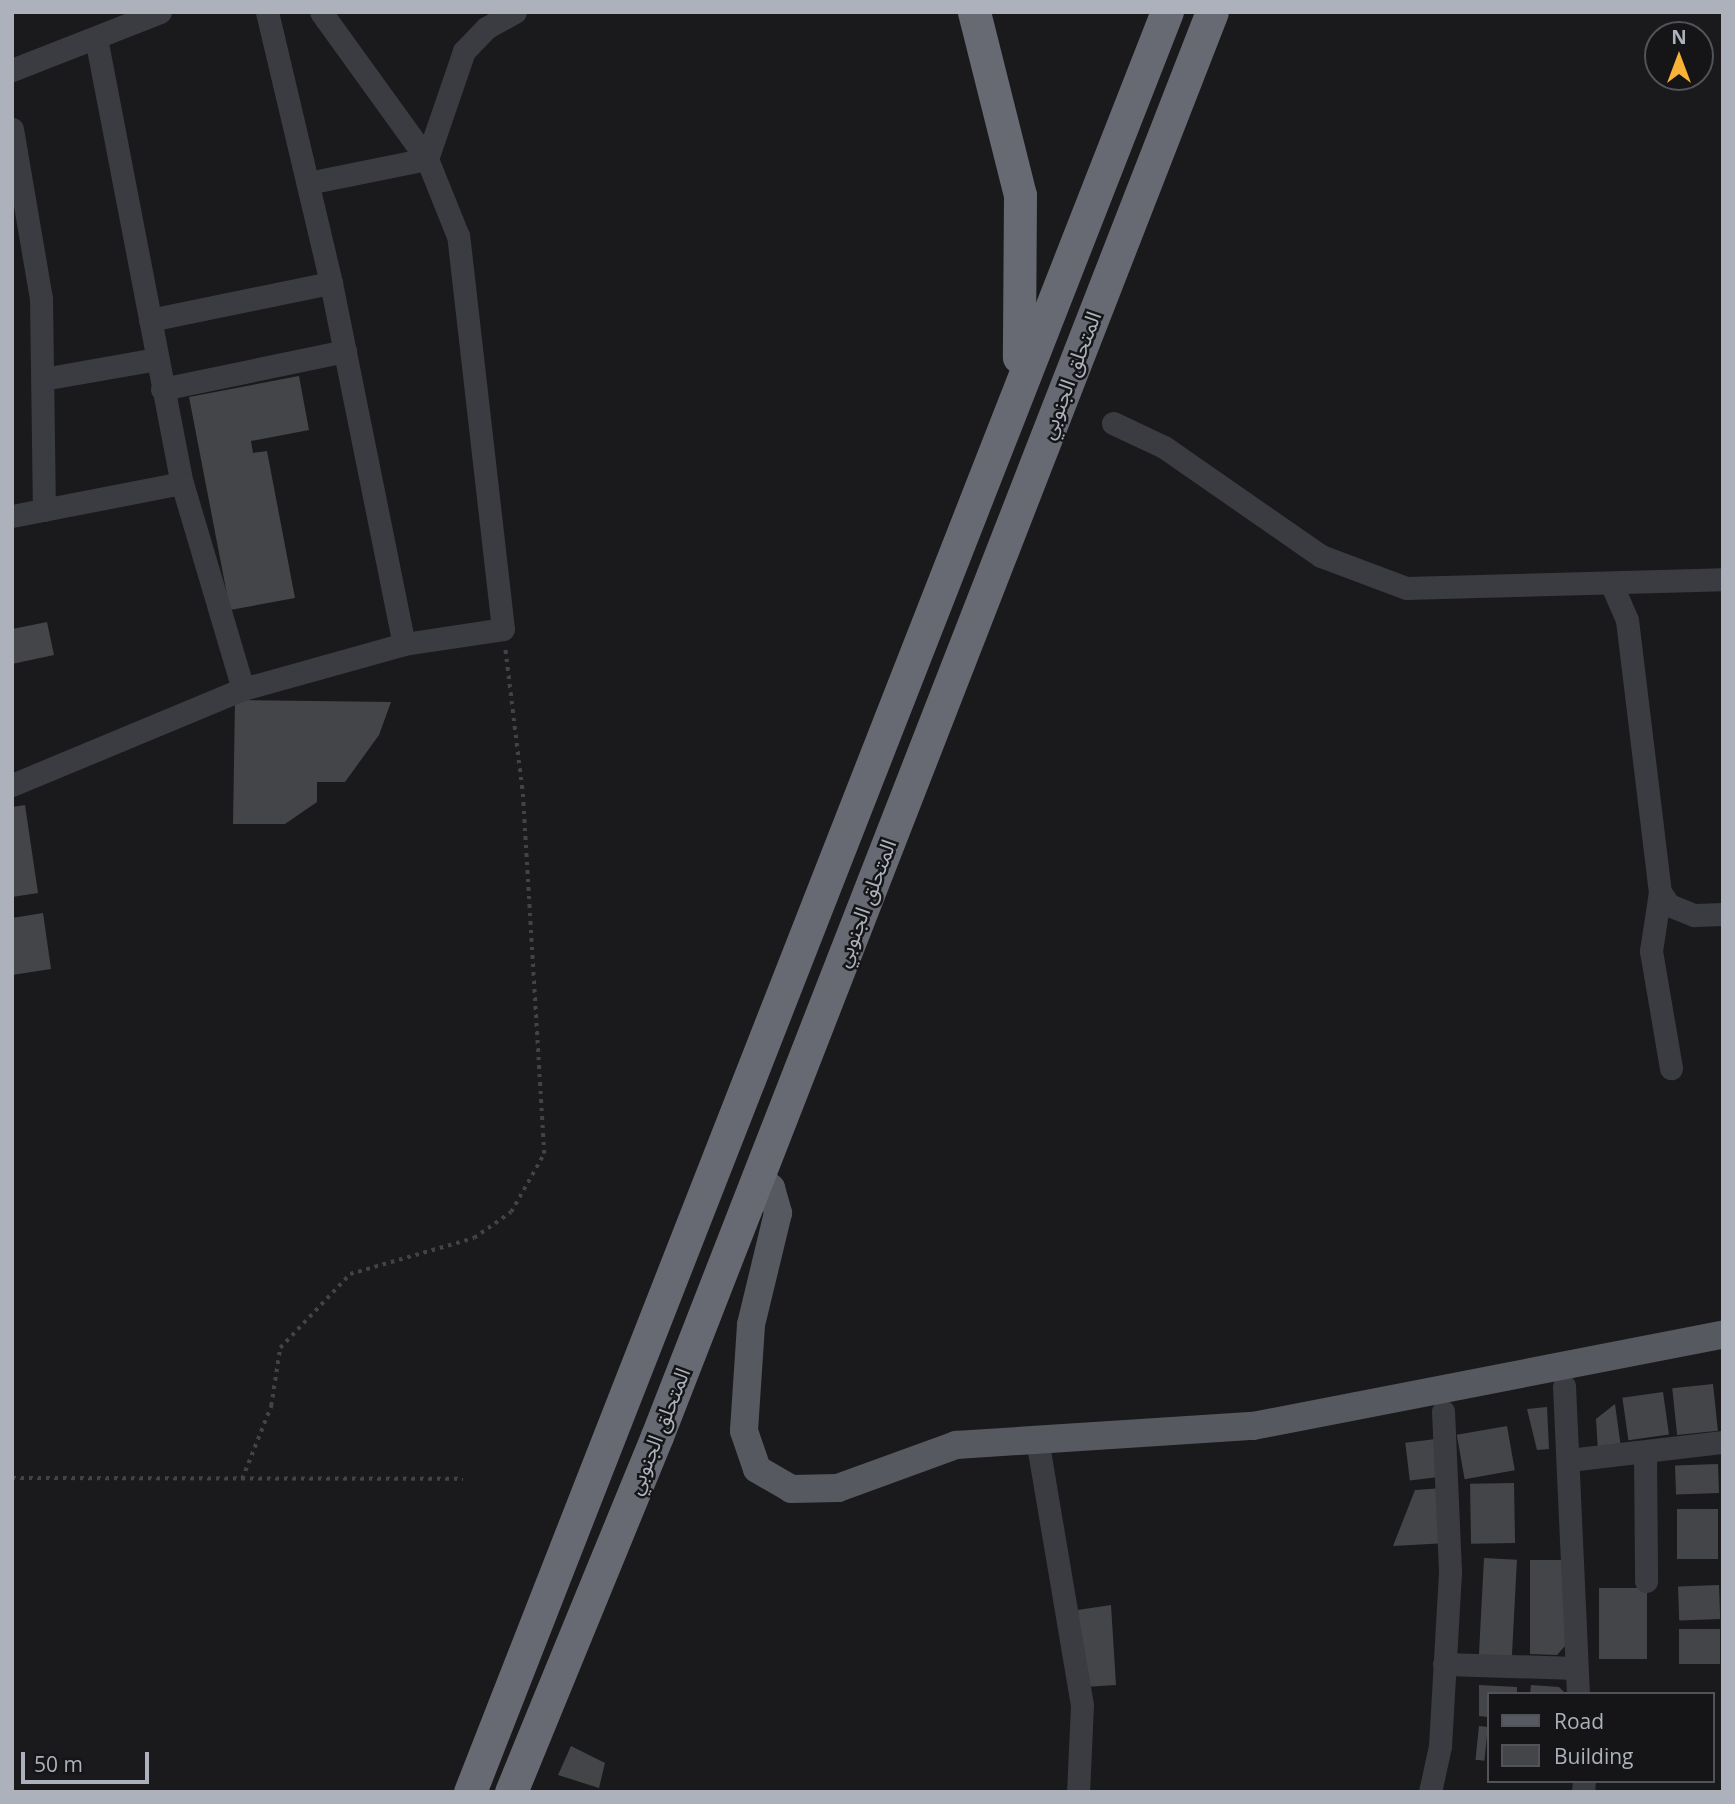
<!DOCTYPE html>
<html>
<head>
<meta charset="utf-8">
<style>
  body { margin:0 }
  #map { position:relative; width:1735px; height:1804px; overflow:hidden; background:#1a1a1c; font-family:"Open Sans","Noto Sans Arabic",sans-serif }
  div>[style] { position:absolute }
  .building>* { inset:0; background:#444549; transform-origin:0 0 }
  .path>* { height:3.5px; margin-top:-1.75px; transform-origin:0; background:repeating-linear-gradient(90deg,#414349 0 3.5px,transparent 0 8.5px) }
  .minor>* { height:23px; margin:-11.5px; padding:0 11.5px; transform-origin:11.5px; border-radius:11.5px; background:#3b3c41 }
  .major>* { height:28px; margin:-14px; padding:0 14px; transform-origin:14px; border-radius:14px; background:#575961 }
  .highway>* { height:33px; margin:-16.5px; padding:0 16.5px; transform-origin:16.5px; border-radius:16.5px; background:#676a73 }
  span { translate:-50% -50%; white-space:nowrap; text-align:center; line-height:1.15; -webkit-text-stroke:5px #151517; paint-order:stroke }
  .street-label { font-size:21px; color:#acb1bc }
  .frame { position:absolute; inset:0; border:14px solid #acb1bc; pointer-events:none }
  .legend { position:absolute; left:1487px; top:1692px; width:228px; height:91px; box-sizing:border-box; background:#151517; border:2px solid #515359; margin:0; padding:9px 12px; list-style:none; font-size:21px; color:#acb1bc }
  .legend li { display:flex; align-items:center; gap:14px; height:35px }
  .legend b { width:35px; border:2px solid #515359 }
  .north { position:absolute; left:1644px; top:21px; width:70px; height:70px; box-sizing:border-box; background:#151517; border:2px solid #515359; border-radius:50%; rotate:0deg; font-size:19px; font-weight:700; line-height:28px; text-align:center; color:#acb1bc }
  .north::after { content:''; display:block; margin:auto; width:24px; height:32px; background:#f8b236; clip-path:polygon(50% 0,100% 100%,50% 72%,0 100%) }
  .scale { position:absolute; left:21px; top:1752px; width:128px; height:32px; box-sizing:border-box; border:4px solid #acb1bc; border-top:0; padding-left:9px; font-size:21px; line-height:24px; white-space:nowrap; color:#acb1bc; -webkit-text-stroke:5px #151517; paint-order:stroke }
</style>
</head>
<body>
<div id="map">
  <div class="building">
    <i style="clip-path:polygon(299px 376px,309px 430px,251px 441px,253px 453px,267px 451px,295px 598px,230px 610px,189px 397px)"></i>
    <i style="clip-path:polygon(47px 622px,54px 655px,12px 664px,12px 629px)"></i>
    <i style="clip-path:polygon(235px 700px,391px 702px,379px 735px,345px 782px,317px 782px,317px 802px,285px 824px,233px 824px)"></i>
    <i style="clip-path:polygon(25px 805px,38px 893px,12px 897px,12px 807px)"></i>
    <i style="clip-path:polygon(43px 913px,51px 969px,12px 975px,12px 918px)"></i>
    <i style="left:1713px;top:1384px;width:47px;height:41px;rotate:84deg"></i>
    <i style="left:1663px;top:1392px;width:43px;height:41px;rotate:82deg"></i>
    <i style="clip-path:polygon(1615px 1404px,1621px 1448px,1598px 1451px,1596px 1419px)"></i>
    <i style="clip-path:polygon(1547px 1407px,1549px 1449px,1537px 1450px,1527px 1409px)"></i>
    <i style="left:1507px;top:1426px;width:45px;height:51px;rotate:80deg"></i>
    <i style="left:1436px;top:1439px;width:38px;height:31px;rotate:83deg"></i>
    <i style="left:1718px;top:1464px;width:29px;height:43px;rotate:88deg"></i>
    <i style="left:1514px;top:1483px;width:60px;height:44px;rotate:89deg"></i>
    <i style="clip-path:polygon(1443px 1488px,1447px 1543px,1393px 1546px,1415px 1490px)"></i>
    <i style="left:1677px;top:1509px;width:41px;height:50px"></i>
    <i style="left:1484px;top:1558px;width:33px;height:101px;rotate:3deg"></i>
    <i style="clip-path:polygon(1530px 1560px,1566px 1560px,1566px 1645px,1557px 1655px,1530px 1654px)"></i>
    <i style="left:1719px;top:1585px;width:34px;height:41px;rotate:88deg"></i>
    <i style="left:1599px;top:1588px;width:48px;height:71px"></i>
    <i style="clip-path:polygon(1111px 1605px,1116px 1685px,1085px 1687px,1071px 1611px)"></i>
    <i style="left:1679px;top:1629px;width:41px;height:35px"></i>
    <i style="clip-path:polygon(1479px 1685px,1517px 1687px,1517px 1694px,1488px 1694px,1488px 1717px,1479px 1716px)"></i>
    <i style="clip-path:polygon(1531px 1685px,1559px 1687px,1566px 1694px,1530px 1694px)"></i>
    <i style="left:1479px;top:1726px;width:9px;height:34px;rotate:6deg"></i>
    <i style="clip-path:polygon(571px 1746px,605px 1763px,599px 1788px,558px 1775px)"></i>
  </div>
  <div class="path">
    <i style="left:12px;top:1478px;width:451px;rotate:0.1deg"></i>
    <i style="left:242px;top:1479px;width:79px;rotate:-68.3deg"></i>
    <i style="left:271px;top:1406px;width:59px;rotate:-81.2deg"></i>
    <i style="left:280px;top:1348px;width:102px;rotate:-46.6deg"></i>
    <i style="left:350px;top:1274px;width:129px;rotate:-16.2deg"></i>
    <i style="left:474px;top:1238px;width:45px;rotate:-35.1deg"></i>
    <i style="left:511px;top:1212px;width:67px;rotate:-60.4deg"></i>
    <i style="left:544px;top:1154px;width:366px;rotate:-93.4deg"></i>
    <i style="left:522px;top:789px;width:142px;rotate:-96.9deg"></i>
  </div>
  <div class="minor">
    <i style="left:267px;top:12px;width:278px;rotate:76.7deg"></i>
    <i style="left:331px;top:283px;width:368px;rotate:78.6deg"></i>
    <i style="left:96px;top:38px;width:453px;rotate:79.1deg"></i>
    <i style="left:182px;top:483px;width:215px;rotate:73.5deg"></i>
    <i style="left:12px;top:70px;width:159px;rotate:-21.4deg"></i>
    <i style="left:12px;top:129px;width:171px;rotate:80.3deg"></i>
    <i style="left:41px;top:298px;width:212px;rotate:89.2deg"></i>
    <i style="left:308px;top:183px;width:121px;rotate:-11.4deg"></i>
    <i style="left:427px;top:159px;width:114px;rotate:-71.1deg"></i>
    <i style="left:464px;top:51px;width:32px;rotate:-46deg"></i>
    <i style="left:486px;top:28px;width:33px;rotate:-29deg"></i>
    <i style="left:150px;top:320px;width:185px;rotate:-11.6deg"></i>
    <i style="left:43px;top:379px;width:116px;rotate:-10deg"></i>
    <i style="left:162px;top:389px;width:187px;rotate:-11.7deg"></i>
    <i style="left:1113px;top:423px;width:56px;rotate:25.2deg"></i>
    <i style="left:1164px;top:447px;width:191px;rotate:34.8deg"></i>
    <i style="left:1321px;top:556px;width:91px;rotate:20.6deg"></i>
    <i style="left:1406px;top:588px;width:317px;rotate:-1.6deg"></i>
    <i style="left:12px;top:516px;width:173px;rotate:-11deg"></i>
    <i style="left:1611px;top:583px;width:40px;rotate:66.6deg"></i>
    <i style="left:1627px;top:620px;width:274px;rotate:83.1deg"></i>
    <i style="left:1660px;top:892px;width:16px;rotate:55deg"></i>
    <i style="left:1669px;top:905px;width:27px;rotate:22deg"></i>
    <i style="left:1694px;top:915px;width:29px;rotate:-2deg"></i>
    <i style="left:12px;top:785px;width:250px;rotate:-22.6deg"></i>
    <i style="left:243px;top:689px;width:167px;rotate:-15.6deg"></i>
    <i style="left:404px;top:644px;width:100px;rotate:-8.6deg"></i>
    <i style="left:503px;top:629px;width:396px;rotate:-96.5deg"></i>
    <i style="left:458px;top:236px;width:83px;rotate:-111.9deg"></i>
    <i style="left:427px;top:159px;width:181px;rotate:-125.8deg"></i>
    <i style="left:1660px;top:892px;width:60px;rotate:98.7deg"></i>
    <i style="left:1651px;top:951px;width:119px;rotate:80.3deg"></i>
    <i style="left:1564px;top:1386px;width:308px;rotate:87.4deg"></i>
    <i style="left:1037px;top:1439px;width:270px;rotate:80.4deg"></i>
    <i style="left:1082px;top:1705px;width:87px;rotate:92.6deg"></i>
    <i style="left:1645px;top:1454px;width:127px;rotate:89.5deg"></i>
    <i style="left:1569px;top:1460px;width:155px;rotate:-6.7deg"></i>
    <i style="left:1444px;top:1664px;width:132px;rotate:1.7deg"></i>
    <i style="left:1430px;top:1792px;width:47px;rotate:-77.7deg"></i>
    <i style="left:1440px;top:1746px;width:175px;rotate:-86.7deg"></i>
    <i style="left:1450px;top:1571px;width:160px;rotate:-92.5deg"></i>
    <i style="left:1583px;top:1792px;width:11px;rotate:-85deg"></i>
  </div>
  <div class="major">
    <i style="left:758px;top:1176px;width:18px;rotate:43deg"></i>
    <i style="left:771px;top:1188px;width:26px;rotate:74deg"></i>
    <i style="left:778px;top:1213px;width:115px;rotate:103.6deg"></i>
    <i style="left:751px;top:1325px;width:106px;rotate:93.8deg"></i>
    <i style="left:744px;top:1431px;width:40px;rotate:71.1deg"></i>
    <i style="left:757px;top:1469px;width:39px;rotate:30deg"></i>
    <i style="left:791px;top:1489px;width:47px;rotate:-1.2deg"></i>
    <i style="left:838px;top:1488px;width:126px;rotate:-20deg"></i>
    <i style="left:956px;top:1445px;width:298px;rotate:-3.7deg"></i>
    <i style="left:1253px;top:1426px;width:479px;rotate:-11deg"></i>
  </div>
  <div class="highway">
    <i style="left:974px;top:12px;width:189px;rotate:75.9deg"></i>
    <i style="left:1020px;top:195px;width:162px;rotate:90.4deg"></i>
    <i style="left:470px;top:1792px;width:1912px;rotate:-68.62deg"></i>
    <i style="left:511px;top:1792px;width:385px;rotate:-67.7deg"></i>
    <i style="left:657px;top:1436px;width:1528px;rotate:-68.71deg"></i>
  </div>
  <div class="street-label">
    <span style="left:1070px;top:375px;rotate:-69deg">المتحلق الجنوبي</span>
    <span style="left:865px;top:903px;rotate:-69deg">المتحلق الجنوبي</span>
    <span style="left:658px;top:1431px;rotate:-68deg">المتحلق الجنوبي</span>
  </div>
  <div class="frame"></div>
  <ul class="legend">
  <li><b style="height:9px;background:#575961"></b>Road</li>
  <li><b style="height:19px;background:#444549"></b>Building</li>
  </ul>
  <div class="north">N</div>
  <div class="scale">50 m</div>
</div>
</body>
</html>
